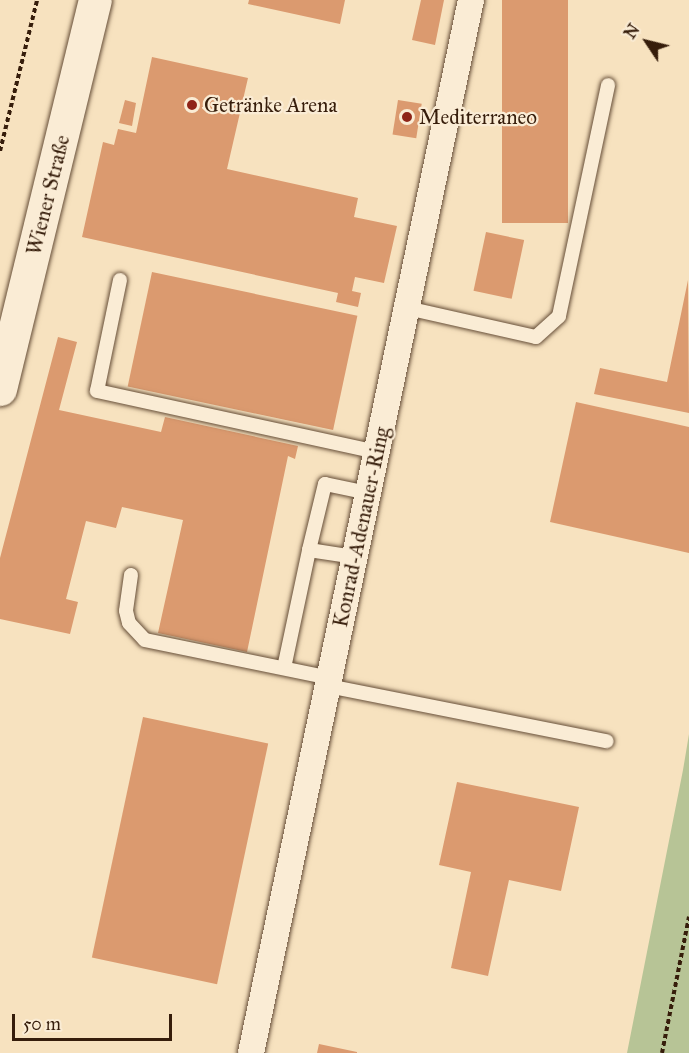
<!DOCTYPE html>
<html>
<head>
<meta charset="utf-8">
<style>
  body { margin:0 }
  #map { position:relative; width:689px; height:1053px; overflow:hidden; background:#f7e2bf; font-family:"IM FELL Great Primer",serif }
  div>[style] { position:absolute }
  .green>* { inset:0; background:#b7c496 }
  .building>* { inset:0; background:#db9a6f; transform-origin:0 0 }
  .path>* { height:4px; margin-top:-2px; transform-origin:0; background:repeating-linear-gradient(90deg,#361d0b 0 4.5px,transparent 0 7.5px) }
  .roads { filter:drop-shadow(0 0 2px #664e38) drop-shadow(0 0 2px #664e38) }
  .lane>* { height:14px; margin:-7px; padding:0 7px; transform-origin:7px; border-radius:7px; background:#faecd5 }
  .street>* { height:26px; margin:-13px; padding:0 13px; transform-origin:13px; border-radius:13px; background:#faecd5 }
  .secondary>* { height:33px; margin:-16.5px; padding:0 16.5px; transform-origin:16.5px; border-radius:16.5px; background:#faecd5 }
  .dots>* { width:16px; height:16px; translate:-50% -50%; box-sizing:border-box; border:3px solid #faecd5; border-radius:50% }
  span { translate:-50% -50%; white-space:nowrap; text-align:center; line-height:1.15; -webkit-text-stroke:4.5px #faecd5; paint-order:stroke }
  .poi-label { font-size:21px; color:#361d0b }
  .left { translate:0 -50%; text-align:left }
  .street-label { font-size:21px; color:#361d0b }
  .north { position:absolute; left:617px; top:12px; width:60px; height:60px; -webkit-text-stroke:4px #faecd5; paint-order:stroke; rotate:305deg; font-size:16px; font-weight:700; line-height:24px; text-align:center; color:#361d0b }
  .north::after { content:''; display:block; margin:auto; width:21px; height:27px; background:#361d0b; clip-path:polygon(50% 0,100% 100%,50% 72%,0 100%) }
  .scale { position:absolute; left:12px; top:1014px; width:160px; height:27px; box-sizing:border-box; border:3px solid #361d0b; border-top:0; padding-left:8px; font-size:18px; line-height:21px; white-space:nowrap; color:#361d0b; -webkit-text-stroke:4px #faecd5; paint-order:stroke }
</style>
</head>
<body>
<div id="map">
  <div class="green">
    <i style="clip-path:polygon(689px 734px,689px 1053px,627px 1053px,683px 770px)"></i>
  </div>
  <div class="building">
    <i style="clip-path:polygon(249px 0,345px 0,340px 24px,248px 4px)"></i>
    <i style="clip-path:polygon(421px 0,444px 0,435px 45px,412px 40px)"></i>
    <i style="left:502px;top:0;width:66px;height:223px"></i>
    <i style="clip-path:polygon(152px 57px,248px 78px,227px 169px,358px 198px,354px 217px,397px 226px,384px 283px,355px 277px,352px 291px,361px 293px,358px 307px,336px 302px,338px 293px,82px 237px,103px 142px,114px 145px,118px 129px,136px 133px)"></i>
    <i style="clip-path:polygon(125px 100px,136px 103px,132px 126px,119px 123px)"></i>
    <i style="left:398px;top:100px;width:24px;height:35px;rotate:9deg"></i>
    <i style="left:486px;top:232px;width:39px;height:60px;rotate:12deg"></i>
    <i style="left:152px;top:272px;width:210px;height:117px;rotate:12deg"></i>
    <i style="clip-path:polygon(688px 280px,689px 413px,594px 394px,600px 368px,667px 382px)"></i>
    <i style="clip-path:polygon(58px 337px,77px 342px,59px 410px,161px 432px,165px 417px,298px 446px,295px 459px,288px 456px,247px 652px,158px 633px,183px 520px,122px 507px,116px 528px,86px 521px,66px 599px,78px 602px,70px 634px,0 619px,0 558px)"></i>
    <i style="clip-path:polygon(576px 402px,689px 427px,689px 553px,550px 522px)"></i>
    <i style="left:143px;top:717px;width:128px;height:246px;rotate:12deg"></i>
    <i style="clip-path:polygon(457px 782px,579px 807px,561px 891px,509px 880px,488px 976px,451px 968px,471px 872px,439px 865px)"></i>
    <i style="clip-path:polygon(319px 1044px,357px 1052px,357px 1053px,317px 1053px)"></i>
  </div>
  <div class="path">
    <i style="left:0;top:151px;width:155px;rotate:-76.2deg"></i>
    <i style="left:662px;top:1053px;width:139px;rotate:-78.8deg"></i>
  </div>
  <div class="roads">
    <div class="lane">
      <i style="left:120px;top:280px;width:113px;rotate:101.7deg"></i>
      <i style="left:97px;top:391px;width:287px;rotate:12.3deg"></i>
      <i style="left:407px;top:308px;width:132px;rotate:12.7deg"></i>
      <i style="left:536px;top:337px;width:31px;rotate:-42deg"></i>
      <i style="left:559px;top:316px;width:236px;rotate:-78deg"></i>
      <i style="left:309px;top:550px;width:68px;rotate:-76.4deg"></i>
      <i style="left:325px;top:484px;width:44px;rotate:11.8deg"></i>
      <i style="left:131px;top:575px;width:36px;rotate:98deg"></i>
      <i style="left:126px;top:611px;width:12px;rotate:76deg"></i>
      <i style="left:129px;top:623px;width:23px;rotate:47deg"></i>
      <i style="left:145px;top:640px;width:189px;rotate:11.6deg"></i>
      <i style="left:284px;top:668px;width:121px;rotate:-78deg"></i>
      <i style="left:309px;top:550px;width:47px;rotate:8.7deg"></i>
      <i style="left:328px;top:686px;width:284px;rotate:11.2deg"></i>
    </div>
    <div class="street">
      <i style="left:251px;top:1053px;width:1076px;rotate:-78.2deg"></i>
    </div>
    <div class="secondary">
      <i style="left:0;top:389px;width:400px;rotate:-76.3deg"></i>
    </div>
  </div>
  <div class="dots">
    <i style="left:192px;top:105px;background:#8f2418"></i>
    <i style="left:407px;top:117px;background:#8f2418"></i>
  </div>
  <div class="poi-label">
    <span class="left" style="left:204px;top:105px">Getränke Arena</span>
    <span class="left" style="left:419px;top:117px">Mediterraneo</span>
  </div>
  <div class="street-label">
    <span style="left:48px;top:195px;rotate:-76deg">Wiener Straße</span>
    <span style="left:361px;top:527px;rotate:-78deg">Konrad-Adenauer-Ring</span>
  </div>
  <div class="north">N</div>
  <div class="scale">50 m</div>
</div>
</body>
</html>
